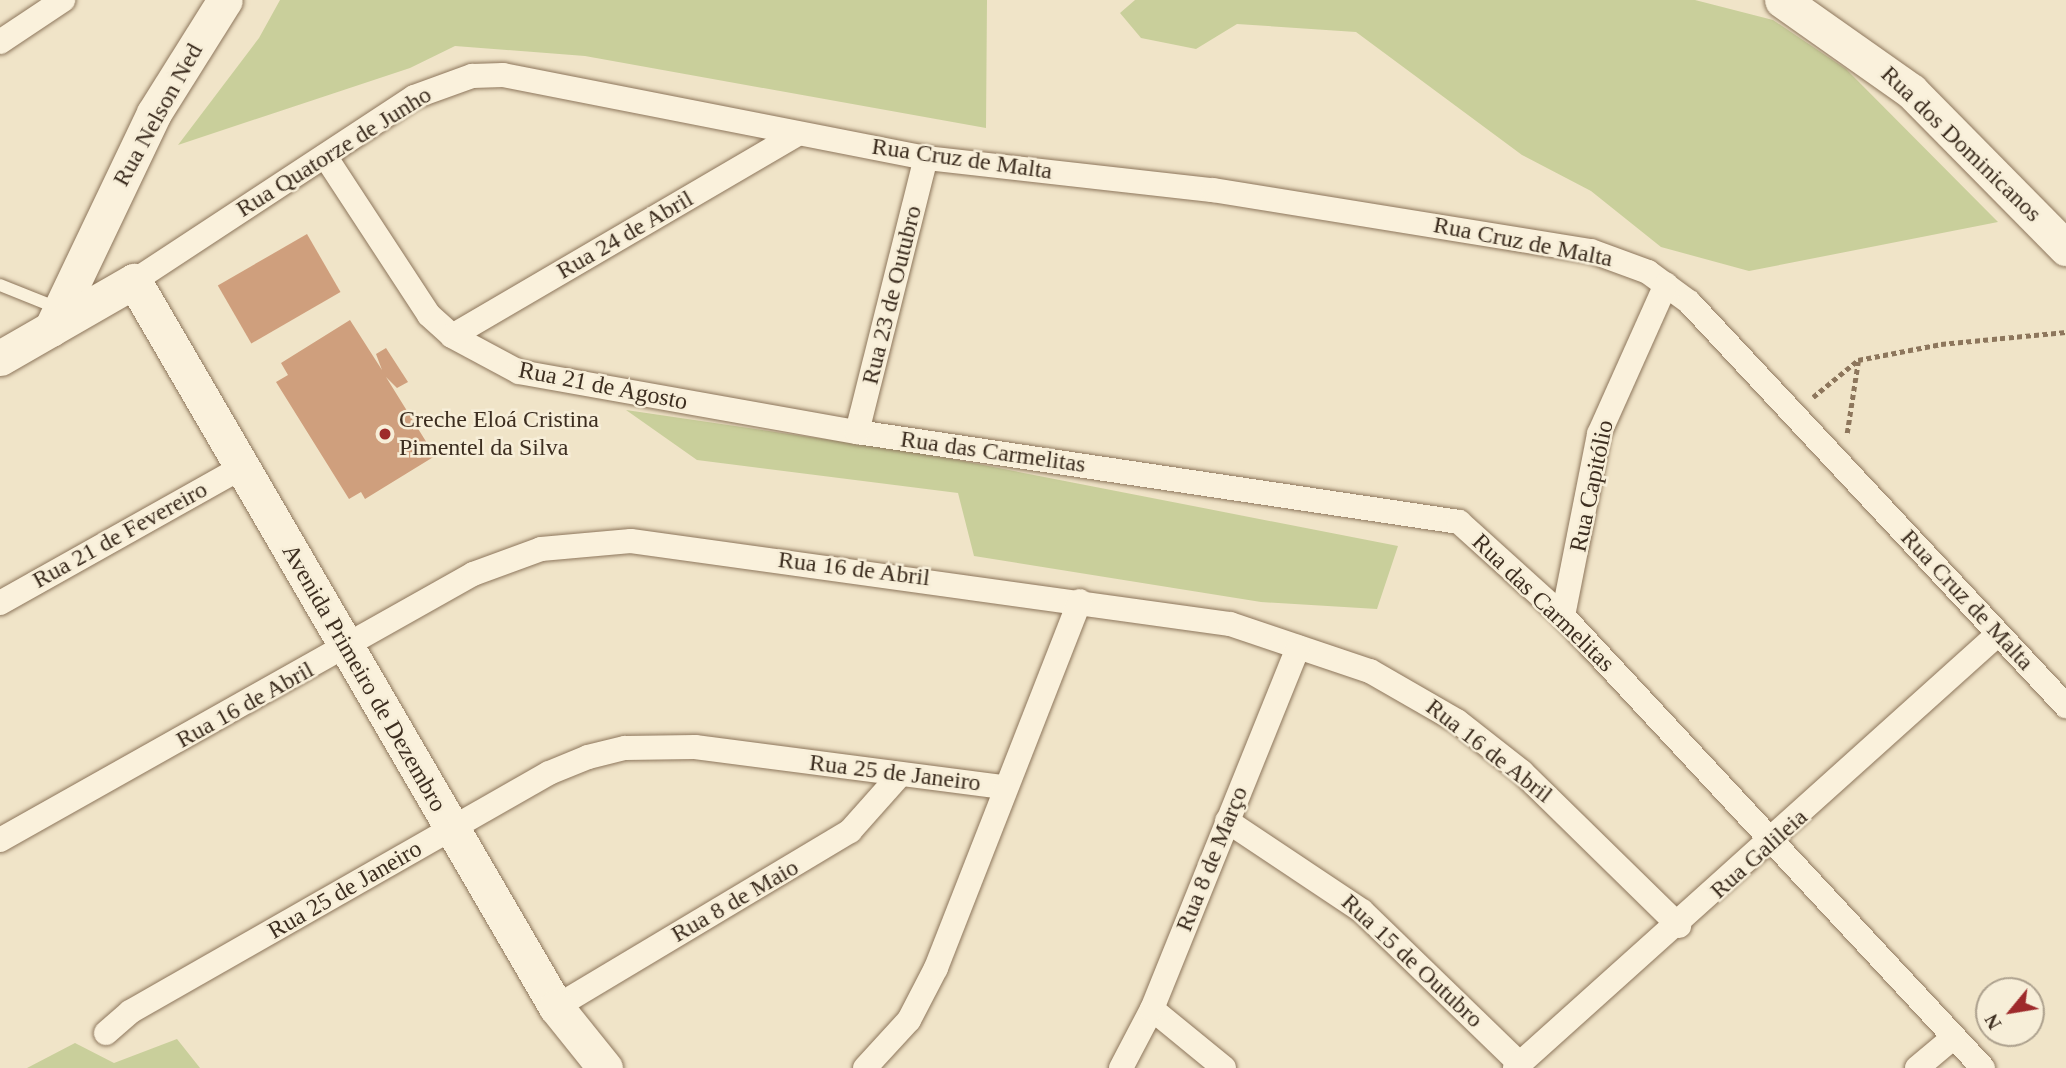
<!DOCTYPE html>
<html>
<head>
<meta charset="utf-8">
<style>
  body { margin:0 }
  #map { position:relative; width:2066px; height:1068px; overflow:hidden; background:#f0e4c8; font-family:"Times New Roman",serif }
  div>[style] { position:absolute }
  .green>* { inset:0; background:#c9cf9b }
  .building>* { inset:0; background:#cf9f7d; transform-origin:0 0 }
  .path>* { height:4.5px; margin-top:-2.25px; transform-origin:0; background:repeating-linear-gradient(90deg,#8d765c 0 5px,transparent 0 8.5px) }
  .roads { filter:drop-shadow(0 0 2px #8d765c) drop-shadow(0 0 2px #8d765c) }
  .lane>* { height:12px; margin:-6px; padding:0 6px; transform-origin:6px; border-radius:6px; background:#faf1dc }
  .street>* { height:24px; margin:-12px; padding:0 12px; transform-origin:12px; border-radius:12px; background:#faf1dc }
  .secondary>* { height:35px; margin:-17.5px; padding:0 17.5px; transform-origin:17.5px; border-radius:17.5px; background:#faf1dc }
  .dots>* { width:19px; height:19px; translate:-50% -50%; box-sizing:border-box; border:4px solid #f7eed8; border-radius:50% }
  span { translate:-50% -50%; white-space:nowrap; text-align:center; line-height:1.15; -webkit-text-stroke:5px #f7eed8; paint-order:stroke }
  .street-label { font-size:24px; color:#3d2e20 }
  .poi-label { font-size:24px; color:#3d2e20 }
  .left { translate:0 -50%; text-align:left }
  .north { position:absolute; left:1975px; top:977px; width:70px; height:70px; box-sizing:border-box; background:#f7eed8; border:2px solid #ada18e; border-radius:50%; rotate:240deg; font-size:19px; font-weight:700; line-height:28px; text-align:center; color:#3d2e20 }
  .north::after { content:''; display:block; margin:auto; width:24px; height:32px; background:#9e2a2b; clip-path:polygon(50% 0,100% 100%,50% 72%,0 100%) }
</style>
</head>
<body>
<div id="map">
  <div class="green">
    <i style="clip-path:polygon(280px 0,987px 0,986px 128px,585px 56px,455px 46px,410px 68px,178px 145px,259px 38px)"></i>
    <i style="clip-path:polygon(1135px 0,1695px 0,1773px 20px,1846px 69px,1998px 222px,1749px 271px,1661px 247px,1591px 191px,1522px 155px,1356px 32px,1237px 24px,1196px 49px,1141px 38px,1120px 13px)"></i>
    <i style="clip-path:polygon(626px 410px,932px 455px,1398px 546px,1377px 609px,1261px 602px,974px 556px,958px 493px,697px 460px)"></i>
    <i style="clip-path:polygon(177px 1039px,200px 1068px,27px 1068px,75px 1043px,114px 1063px)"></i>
  </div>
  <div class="building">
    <i style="left:307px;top:234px;width:67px;height:103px;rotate:60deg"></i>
    <i style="clip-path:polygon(350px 320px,382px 370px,376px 354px,386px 348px,408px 382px,397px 388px,386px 377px,435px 456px,365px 499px,361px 492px,349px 499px,276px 382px,288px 375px,281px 363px)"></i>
  </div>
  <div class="path">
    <i style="left:1813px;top:397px;width:58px;rotate:-39.4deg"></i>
    <i style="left:1858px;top:360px;width:85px;rotate:-10.9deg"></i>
    <i style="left:1941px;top:344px;width:126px;rotate:-5.5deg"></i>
    <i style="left:1847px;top:433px;width:72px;rotate:-81.2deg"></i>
  </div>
  <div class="roads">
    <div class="lane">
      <i style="left:0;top:285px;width:65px;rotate:21.8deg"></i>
    </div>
    <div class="street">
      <i style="left:0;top:42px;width:76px;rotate:-33.7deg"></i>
      <i style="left:325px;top:156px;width:190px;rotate:56.8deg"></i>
      <i style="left:429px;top:315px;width:31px;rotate:42deg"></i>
      <i style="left:452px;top:336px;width:76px;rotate:28.2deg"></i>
      <i style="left:519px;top:372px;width:343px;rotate:10.1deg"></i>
      <i style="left:857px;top:432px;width:609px;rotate:8.5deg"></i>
      <i style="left:1459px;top:522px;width:140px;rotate:42.1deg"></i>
      <i style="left:1563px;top:616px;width:617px;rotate:47.1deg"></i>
      <i style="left:134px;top:281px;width:335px;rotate:-33.3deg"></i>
      <i style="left:414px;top:97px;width:62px;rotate:-19.9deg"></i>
      <i style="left:472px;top:76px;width:31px;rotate:-2deg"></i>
      <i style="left:503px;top:75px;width:431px;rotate:11.1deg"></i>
      <i style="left:926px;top:158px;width:289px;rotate:6.4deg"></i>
      <i style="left:1213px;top:190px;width:383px;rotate:9.2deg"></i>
      <i style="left:1591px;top:251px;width:61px;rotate:20.2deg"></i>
      <i style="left:1648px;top:272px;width:51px;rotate:36.2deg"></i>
      <i style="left:1689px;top:302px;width:553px;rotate:46.98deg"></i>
      <i style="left:452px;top:336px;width:401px;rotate:-30.3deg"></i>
      <i style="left:857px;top:432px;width:283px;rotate:-75.9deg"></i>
      <i style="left:0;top:603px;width:276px;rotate:-29.3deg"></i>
      <i style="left:1563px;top:616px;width:186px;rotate:-78.8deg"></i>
      <i style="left:1599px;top:434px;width:164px;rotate:-65.9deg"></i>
      <i style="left:1227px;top:821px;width:162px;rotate:33.7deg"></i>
      <i style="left:1362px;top:911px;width:220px;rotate:44.1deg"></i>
      <i style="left:0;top:840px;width:543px;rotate:-29.35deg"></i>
      <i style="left:473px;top:574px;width:72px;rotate:-20.2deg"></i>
      <i style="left:541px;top:549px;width:90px;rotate:-5.1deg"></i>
      <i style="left:631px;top:541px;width:605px;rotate:7.89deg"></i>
      <i style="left:1230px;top:624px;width:148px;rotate:18.6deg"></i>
      <i style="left:1370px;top:671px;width:100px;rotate:29.9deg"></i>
      <i style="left:1457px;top:721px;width:83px;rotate:38.1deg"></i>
      <i style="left:1522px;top:772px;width:220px;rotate:44.4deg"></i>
      <i style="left:556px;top:1007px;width:343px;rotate:-30.9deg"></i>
      <i style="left:850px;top:831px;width:74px;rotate:-48.3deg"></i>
      <i style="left:1152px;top:1009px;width:93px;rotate:39.3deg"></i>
      <i style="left:106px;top:1033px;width:32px;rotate:-41deg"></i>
      <i style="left:130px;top:1012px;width:482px;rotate:-29.7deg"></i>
      <i style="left:549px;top:773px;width:42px;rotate:-22.3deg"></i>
      <i style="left:588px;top:757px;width:38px;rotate:-14deg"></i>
      <i style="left:625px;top:748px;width:70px;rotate:-0.8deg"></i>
      <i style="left:695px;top:747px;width:313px;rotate:7.4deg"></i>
      <i style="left:865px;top:1068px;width:65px;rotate:-47.5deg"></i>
      <i style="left:909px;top:1020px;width:59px;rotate:-62.6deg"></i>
      <i style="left:936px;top:968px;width:394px;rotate:-68.6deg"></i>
      <i style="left:1121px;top:1068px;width:67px;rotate:-62.3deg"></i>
      <i style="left:1152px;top:1009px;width:390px;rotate:-68deg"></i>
      <i style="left:1515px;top:1068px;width:649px;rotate:-41.94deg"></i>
      <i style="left:1917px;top:1068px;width:48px;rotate:-40deg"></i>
    </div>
    <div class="secondary">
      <i style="left:1782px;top:0;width:158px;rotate:35.2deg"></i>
      <i style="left:1911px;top:91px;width:221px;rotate:45.4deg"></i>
      <i style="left:134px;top:281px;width:840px;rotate:59.83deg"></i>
      <i style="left:556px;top:1007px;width:78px;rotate:51.2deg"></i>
      <i style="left:51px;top:329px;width:239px;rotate:-64.5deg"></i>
      <i style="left:154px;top:113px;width:133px;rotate:-57.9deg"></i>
      <i style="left:0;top:358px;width:155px;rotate:-29.9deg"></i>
    </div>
  </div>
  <div class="dots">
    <i style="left:385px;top:434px;background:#9e2a2b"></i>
  </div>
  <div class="street-label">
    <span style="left:158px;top:115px;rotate:-61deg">Rua Nelson Ned</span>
    <span style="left:1961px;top:144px;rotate:44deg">Rua dos Dominicanos</span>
    <span style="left:334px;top:152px;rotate:-32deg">Rua Quatorze de Junho</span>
    <span style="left:962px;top:159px;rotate:8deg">Rua Cruz de Malta</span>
    <span style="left:625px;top:235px;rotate:-30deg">Rua 24 de Abril</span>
    <span style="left:1523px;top:242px;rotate:11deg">Rua Cruz de Malta</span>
    <span style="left:892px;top:295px;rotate:-76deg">Rua 23 de Outubro</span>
    <span style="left:603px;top:386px;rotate:11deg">Rua 21 de Agosto</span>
    <span style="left:993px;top:452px;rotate:8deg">Rua das Carmelitas</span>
    <span style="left:1592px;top:486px;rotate:-78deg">Rua Capitólio</span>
    <span style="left:120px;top:535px;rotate:-29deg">Rua 21 de Fevereiro</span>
    <span style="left:854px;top:569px;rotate:7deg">Rua 16 de Abril</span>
    <span style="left:1967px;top:600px;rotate:47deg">Rua Cruz de Malta</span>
    <span style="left:1543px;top:603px;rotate:44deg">Rua das Carmelitas</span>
    <span style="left:364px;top:678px;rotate:60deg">Avenida Primeiro de Dezembro</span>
    <span style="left:245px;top:705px;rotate:-29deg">Rua 16 de Abril</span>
    <span style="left:1489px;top:751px;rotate:38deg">Rua 16 de Abril</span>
    <span style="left:895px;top:773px;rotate:7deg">Rua 25 de Janeiro</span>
    <span style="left:1759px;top:854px;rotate:-42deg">Rua Galileia</span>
    <span style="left:1212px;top:859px;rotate:-68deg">Rua 8 de Março</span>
    <span style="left:345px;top:890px;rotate:-30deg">Rua 25 de Janeiro</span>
    <span style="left:735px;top:901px;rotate:-30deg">Rua 8 de Maio</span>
    <span style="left:1412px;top:961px;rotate:43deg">Rua 15 de Outubro</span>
  </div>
  <div class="poi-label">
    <span class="left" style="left:399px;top:434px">Creche Eloá Cristina<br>Pimentel da Silva</span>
  </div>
  <div class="north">N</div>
</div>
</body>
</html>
